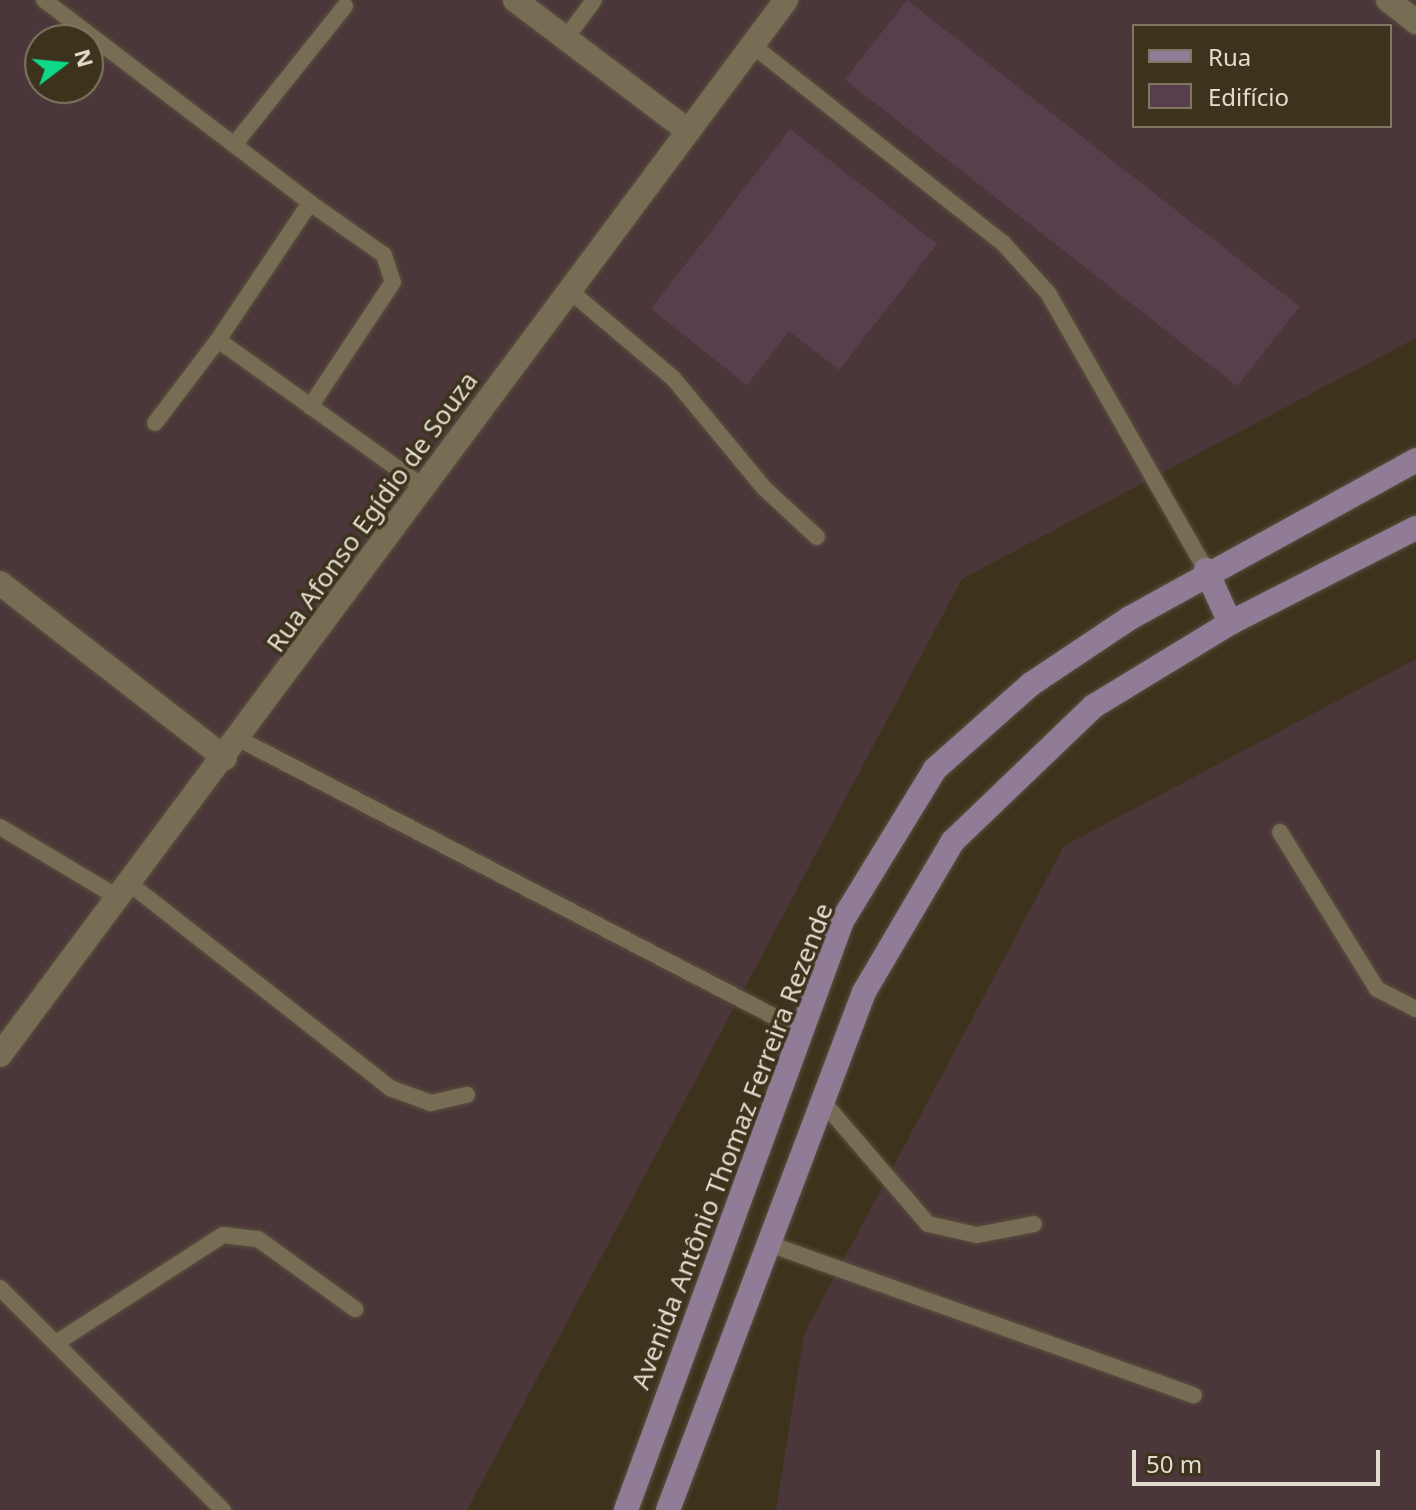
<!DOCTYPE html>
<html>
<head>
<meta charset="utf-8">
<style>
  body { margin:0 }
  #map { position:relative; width:1416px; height:1510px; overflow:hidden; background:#3d331d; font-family:"Noto Sans",sans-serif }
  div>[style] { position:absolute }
  .industrial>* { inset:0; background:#4b3639 }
  .building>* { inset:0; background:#57404c; transform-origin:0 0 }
  .roads { filter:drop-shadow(0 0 2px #59513e) drop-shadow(0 0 2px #59513e) }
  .service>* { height:16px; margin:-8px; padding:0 8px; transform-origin:8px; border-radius:8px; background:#776c54 }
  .minor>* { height:24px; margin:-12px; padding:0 12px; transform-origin:12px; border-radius:12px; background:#776c54 }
  .primary>* { height:24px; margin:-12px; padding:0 12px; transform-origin:12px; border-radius:12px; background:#917c98 }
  span { translate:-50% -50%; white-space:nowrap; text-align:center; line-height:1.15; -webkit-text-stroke:7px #3d331d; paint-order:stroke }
  .street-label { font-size:26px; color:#e2dccf }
  .legend { position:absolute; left:1132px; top:24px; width:260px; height:104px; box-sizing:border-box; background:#3d331d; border:2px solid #7f7764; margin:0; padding:10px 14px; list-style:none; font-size:24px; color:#e2dccf }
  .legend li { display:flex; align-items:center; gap:16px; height:40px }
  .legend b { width:40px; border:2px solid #7f7764 }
  .north { position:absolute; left:24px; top:24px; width:80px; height:80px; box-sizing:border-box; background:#3d331d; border:2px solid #7f7764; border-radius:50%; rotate:74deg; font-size:22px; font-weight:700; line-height:32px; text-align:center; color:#e2dccf }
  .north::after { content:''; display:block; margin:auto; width:28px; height:36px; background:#0ed98a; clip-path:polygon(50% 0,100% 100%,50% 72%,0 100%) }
  .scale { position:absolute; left:1132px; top:1450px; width:248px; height:36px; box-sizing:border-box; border:4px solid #e2dccf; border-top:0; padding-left:10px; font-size:24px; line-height:28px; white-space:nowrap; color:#e2dccf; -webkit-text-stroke:6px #3d331d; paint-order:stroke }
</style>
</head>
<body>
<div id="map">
  <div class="industrial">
    <i style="clip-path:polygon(evenodd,0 0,1416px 0,1416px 338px,962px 579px,467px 1510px,0 1510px,0 0,1134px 26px,1390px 26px,1390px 126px,1134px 126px,1134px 26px,0 0,40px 40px,88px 40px,88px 88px,40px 88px,40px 40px)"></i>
    <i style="clip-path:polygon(1416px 659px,1416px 1510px,776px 1510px,804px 1334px,1064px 846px)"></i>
  </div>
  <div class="building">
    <i style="left:907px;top:0;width:498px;height:101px;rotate:38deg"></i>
    <i style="clip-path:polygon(790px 129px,937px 244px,839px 370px,789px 331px,747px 385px,651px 309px)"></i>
  </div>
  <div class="roads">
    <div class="service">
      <i style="left:44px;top:0;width:335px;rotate:37.3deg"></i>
      <i style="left:310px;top:203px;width:165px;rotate:123.9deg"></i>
      <i style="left:218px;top:340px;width:254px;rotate:35.6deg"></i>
      <i style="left:566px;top:38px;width:47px;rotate:-53.6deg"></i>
      <i style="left:752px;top:45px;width:320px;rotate:38.3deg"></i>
      <i style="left:1003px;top:243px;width:67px;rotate:48deg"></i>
      <i style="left:1048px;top:293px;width:319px;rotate:60.3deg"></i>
      <i style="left:234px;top:145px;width:178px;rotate:-51.4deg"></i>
      <i style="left:310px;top:203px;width:90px;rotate:35.1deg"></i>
      <i style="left:384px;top:255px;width:28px;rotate:72deg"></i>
      <i style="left:393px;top:282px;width:150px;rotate:123.6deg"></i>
      <i style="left:570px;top:291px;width:135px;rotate:40.2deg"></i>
      <i style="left:673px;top:378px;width:143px;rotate:50.4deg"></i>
      <i style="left:764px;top:488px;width:72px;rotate:42.8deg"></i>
      <i style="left:155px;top:423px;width:104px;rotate:-52.8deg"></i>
      <i style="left:239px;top:739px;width:634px;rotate:27.41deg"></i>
      <i style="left:0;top:827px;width:139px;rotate:30.8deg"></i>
      <i style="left:1280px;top:832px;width:185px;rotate:58.3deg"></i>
      <i style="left:1377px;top:989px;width:44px;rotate:27.1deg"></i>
      <i style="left:130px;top:884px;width:330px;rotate:38.1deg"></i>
      <i style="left:390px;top:1088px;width:44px;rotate:20.1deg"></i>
      <i style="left:431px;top:1103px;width:37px;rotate:-13deg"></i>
      <i style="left:823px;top:1102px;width:161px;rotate:49.3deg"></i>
      <i style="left:928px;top:1224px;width:50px;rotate:12.7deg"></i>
      <i style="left:977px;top:1235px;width:58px;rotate:-10.9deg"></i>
      <i style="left:769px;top:1244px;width:451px;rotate:19.6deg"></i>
      <i style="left:0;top:1288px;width:315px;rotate:44.9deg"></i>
      <i style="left:56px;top:1343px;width:199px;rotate:-32.9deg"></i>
      <i style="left:223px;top:1235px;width:35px;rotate:7deg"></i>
      <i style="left:258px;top:1239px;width:120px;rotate:35.8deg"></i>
    </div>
    <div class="minor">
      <i style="left:515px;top:0;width:217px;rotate:37.1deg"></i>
      <i style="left:1388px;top:0;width:36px;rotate:38deg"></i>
      <i style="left:0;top:583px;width:285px;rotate:37.9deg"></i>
      <i style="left:0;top:1055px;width:1316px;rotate:-53.31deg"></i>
    </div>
    <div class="primary">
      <i style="left:1206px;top:570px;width:58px;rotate:65.6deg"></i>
      <i style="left:626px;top:1510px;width:627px;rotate:-69.86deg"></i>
      <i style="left:842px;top:921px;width:178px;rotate:-58.5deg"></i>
      <i style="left:935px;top:769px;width:128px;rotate:-41.5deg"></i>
      <i style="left:1031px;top:684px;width:119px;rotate:-33.7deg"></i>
      <i style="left:1130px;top:618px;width:327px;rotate:-28.9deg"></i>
      <i style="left:668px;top:1510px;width:554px;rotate:-69.27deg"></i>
      <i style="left:864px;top:992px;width:175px;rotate:-59.5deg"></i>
      <i style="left:953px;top:841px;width:195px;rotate:-43.8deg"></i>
      <i style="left:1094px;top:706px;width:159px;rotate:-31.4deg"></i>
      <i style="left:1230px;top:623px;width:209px;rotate:-27.1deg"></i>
    </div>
  </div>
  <div class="street-label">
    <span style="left:372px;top:512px;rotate:-54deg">Rua Afonso Egídio de Souza</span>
    <span style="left:732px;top:1146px;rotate:-69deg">Avenida Antônio Thomaz Ferreira Rezende</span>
  </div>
  <ul class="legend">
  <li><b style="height:10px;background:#917c98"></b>Rua</li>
  <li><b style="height:22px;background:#57404c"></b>Edifício</li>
  </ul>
  <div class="north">N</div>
  <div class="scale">50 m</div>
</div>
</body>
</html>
